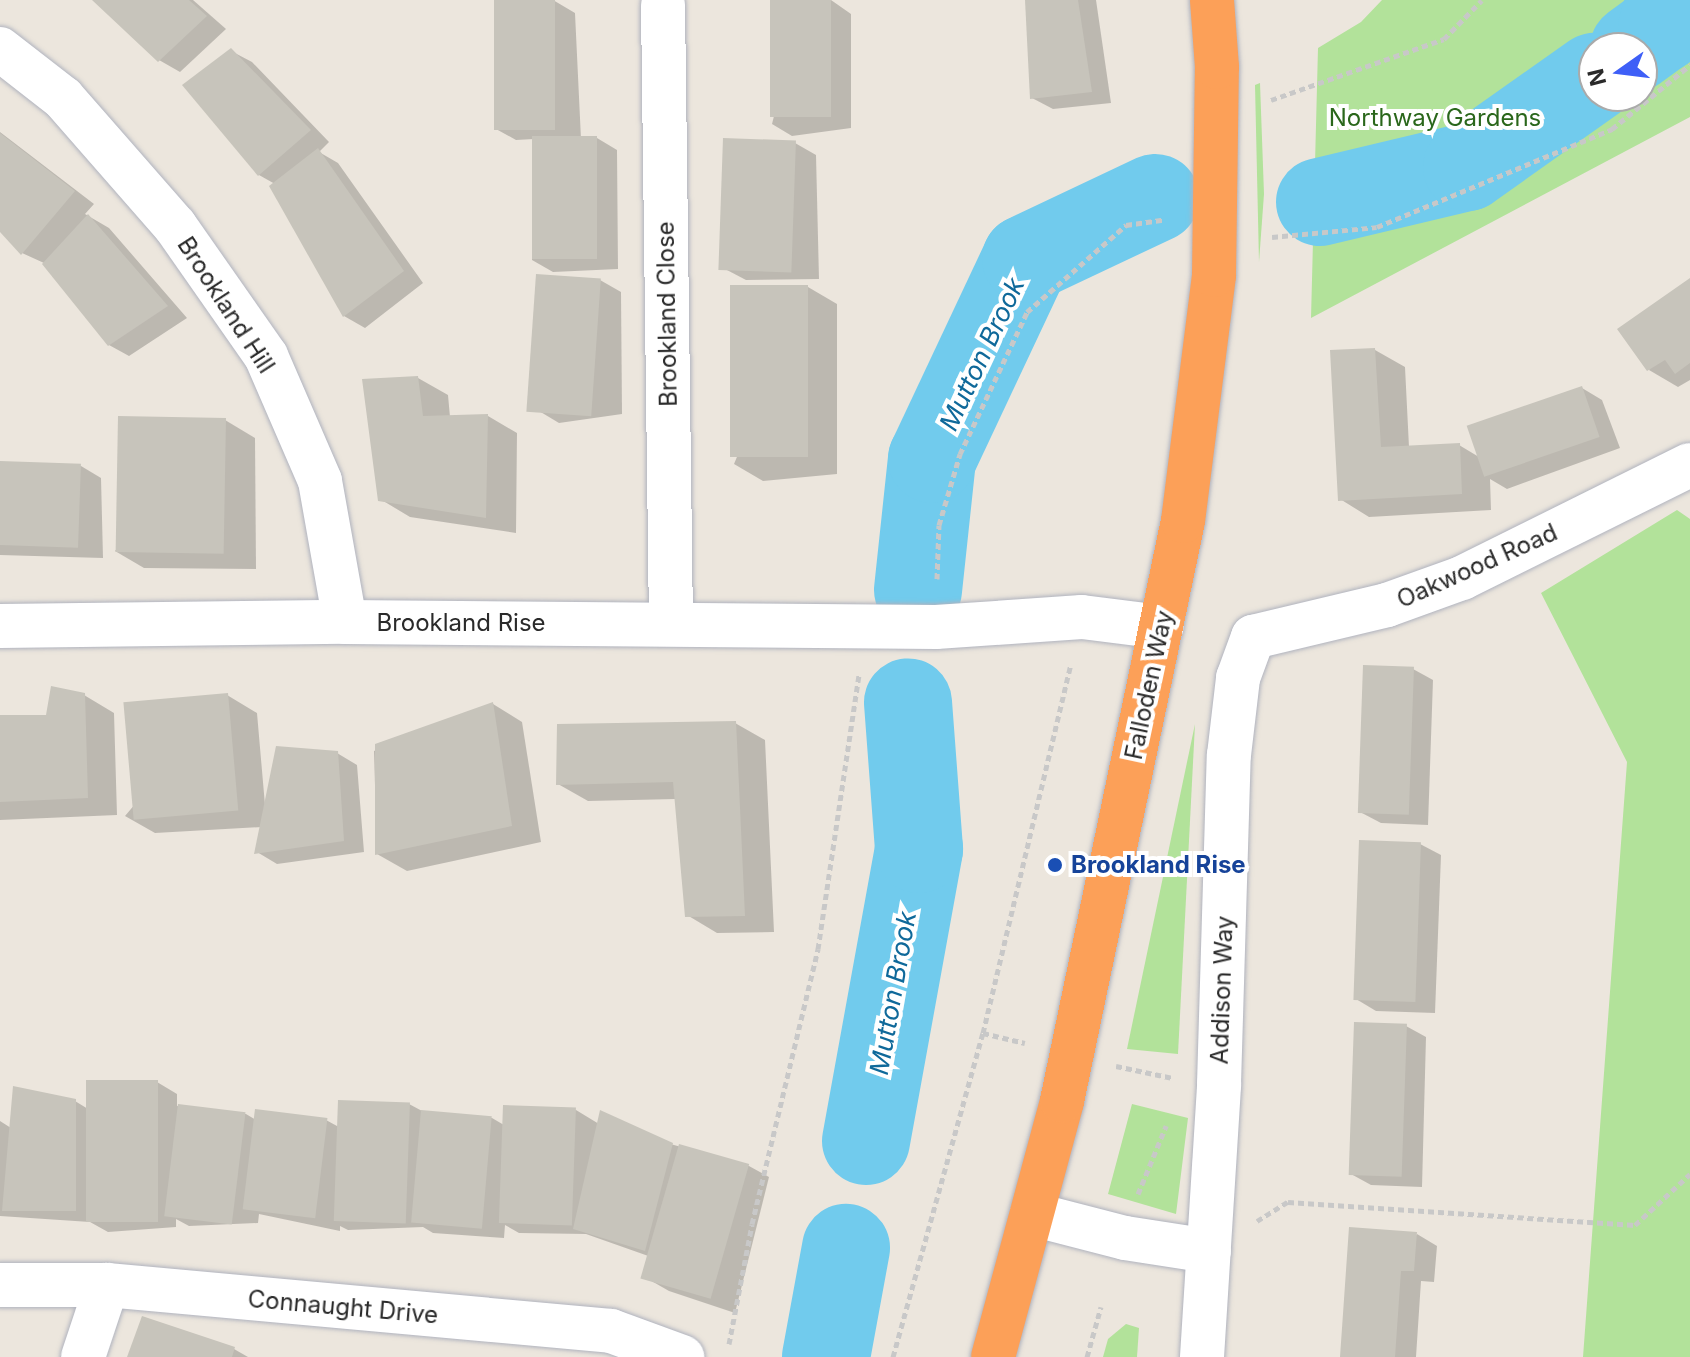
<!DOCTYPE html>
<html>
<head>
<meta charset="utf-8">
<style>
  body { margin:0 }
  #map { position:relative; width:1690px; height:1357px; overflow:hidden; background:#ece6dd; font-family:Inter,sans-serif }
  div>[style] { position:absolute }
  .green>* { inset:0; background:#b2e29a }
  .shadow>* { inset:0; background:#0003 }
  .river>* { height:88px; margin:-44px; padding:0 44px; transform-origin:44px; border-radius:44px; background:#71cbed }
  .building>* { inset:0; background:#c7c4bb; transform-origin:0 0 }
  .path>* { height:5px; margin-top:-2.5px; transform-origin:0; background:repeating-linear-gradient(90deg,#c8c8c8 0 6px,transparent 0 10px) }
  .roads { filter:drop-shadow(0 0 2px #b0b3be) drop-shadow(0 0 2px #b0b3be) }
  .street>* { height:44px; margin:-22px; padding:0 22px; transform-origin:22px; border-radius:22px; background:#fff }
  .highway>* { height:44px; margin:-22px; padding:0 22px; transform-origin:22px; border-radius:22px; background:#fca058 }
  .dots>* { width:22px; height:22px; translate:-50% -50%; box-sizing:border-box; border:4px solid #fff; border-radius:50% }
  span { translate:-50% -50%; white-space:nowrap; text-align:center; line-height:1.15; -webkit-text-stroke:8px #fff; paint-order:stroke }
  .park-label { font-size:24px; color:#2a671b }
  .street-label { font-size:24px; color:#2a2a2a }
  .transit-label { font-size:24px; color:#164399; font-weight:700 }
  .left { translate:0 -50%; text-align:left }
  .water-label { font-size:26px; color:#0f699a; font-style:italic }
  .north { position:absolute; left:1578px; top:32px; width:80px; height:80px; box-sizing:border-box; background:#fff; border:2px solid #aaa; border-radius:50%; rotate:256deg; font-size:22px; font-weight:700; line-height:32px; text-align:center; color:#2a2a2a }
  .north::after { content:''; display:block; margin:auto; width:28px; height:36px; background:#3e5ff7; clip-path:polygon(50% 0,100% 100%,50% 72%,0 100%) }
</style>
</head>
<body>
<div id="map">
  <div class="green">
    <i style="clip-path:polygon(evenodd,1382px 0,1690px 0,1690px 117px,1311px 318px,1318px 48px,1361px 22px,1382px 0,1594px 48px,1642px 48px,1642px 96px,1594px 96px,1594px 48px)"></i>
    <i style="clip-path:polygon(1260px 83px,1264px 194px,1259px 262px,1255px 85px)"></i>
    <i style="clip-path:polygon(1677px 510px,1690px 519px,1690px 1357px,1583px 1357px,1627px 762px,1541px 593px)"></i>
    <i style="clip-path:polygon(1195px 724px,1178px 1054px,1127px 1049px)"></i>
    <i style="clip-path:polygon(1132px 1104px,1188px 1118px,1176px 1214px,1108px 1194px)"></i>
    <i style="clip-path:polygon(1126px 1324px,1139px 1328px,1137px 1357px,1103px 1357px,1108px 1339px)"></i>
  </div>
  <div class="shadow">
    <i style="clip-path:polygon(95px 0,193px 0,226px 29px,180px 72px,159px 60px)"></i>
    <i style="clip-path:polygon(514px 0,553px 0,575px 13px,581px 139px,597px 138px,617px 150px,618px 269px,553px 272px,532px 260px,534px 139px,516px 140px,496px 129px)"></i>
    <i style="clip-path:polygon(795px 0,831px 0,851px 14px,851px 128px,792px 136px,772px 124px,802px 4px)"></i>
    <i style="clip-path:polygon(1027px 0,1096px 0,1111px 103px,1053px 109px,1032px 98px)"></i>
    <i style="clip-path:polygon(231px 51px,252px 62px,329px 142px,319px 152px,338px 163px,423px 283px,365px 328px,344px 316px,275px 184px,259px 175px,185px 86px)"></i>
    <i style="clip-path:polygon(0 132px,94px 204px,85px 214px,109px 228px,187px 318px,129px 356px,109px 345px,44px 263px,22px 253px,0 229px)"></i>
    <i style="clip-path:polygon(795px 143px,816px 155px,819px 279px,746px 280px,725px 269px)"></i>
    <i style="clip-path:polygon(600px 280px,621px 292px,622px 414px,559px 423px,539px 411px)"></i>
    <i style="clip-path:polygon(1690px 281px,1690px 380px,1678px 387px,1649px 370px)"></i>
    <i style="clip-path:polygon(808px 287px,837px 304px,837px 474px,763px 481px,734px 464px)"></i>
    <i style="clip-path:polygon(1375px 350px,1405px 367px,1409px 447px,1459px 445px,1479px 457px,1582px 388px,1602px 400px,1620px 448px,1507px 489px,1490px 479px,1491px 510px,1369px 517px,1340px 499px)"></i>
    <i style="clip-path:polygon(418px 378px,448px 395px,450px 417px,488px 416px,517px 433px,516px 533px,410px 517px,380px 499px)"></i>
    <i style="clip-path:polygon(225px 420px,255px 438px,256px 569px,144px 568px,115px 551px)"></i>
    <i style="clip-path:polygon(0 463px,81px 466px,101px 478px,103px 558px,0 555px)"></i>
    <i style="clip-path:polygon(1413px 669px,1433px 680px,1428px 825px,1381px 823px,1360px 812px)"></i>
    <i style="clip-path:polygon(84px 695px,114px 713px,117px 815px,0 820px,0 717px,47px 717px)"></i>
    <i style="clip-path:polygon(227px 695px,257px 713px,265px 805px,337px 753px,357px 765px,364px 852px,277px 864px,257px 852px,262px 827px,155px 833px,125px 816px)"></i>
    <i style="clip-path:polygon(493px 704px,522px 722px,541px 842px,407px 871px,377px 854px,374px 751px)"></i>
    <i style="clip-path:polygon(735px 723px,765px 740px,774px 932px,717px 933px,687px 915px,676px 799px,588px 801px,558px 784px)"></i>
    <i style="clip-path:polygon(1420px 844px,1441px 855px,1435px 1013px,1376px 1011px,1356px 999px)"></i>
    <i style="clip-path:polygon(1406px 1026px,1426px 1037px,1422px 1187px,1371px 1185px,1351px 1174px)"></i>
    <i style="clip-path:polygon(157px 1082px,177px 1094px,177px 1106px,246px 1114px,256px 1120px,326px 1120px,337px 1126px,409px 1104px,424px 1112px,492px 1118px,504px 1125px,576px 1110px,599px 1124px,749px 1166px,769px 1177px,735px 1313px,669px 1291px,648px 1279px,654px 1258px,586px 1234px,519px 1233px,505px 1225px,504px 1238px,433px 1233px,423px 1227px,348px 1230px,340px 1226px,340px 1231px,259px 1214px,258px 1223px,189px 1226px,176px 1219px,176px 1227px,108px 1232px,90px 1222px,0 1216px,0 1121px,11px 1128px,75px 1101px,88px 1109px)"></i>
    <i style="clip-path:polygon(1417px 1234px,1437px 1246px,1434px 1282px,1421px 1281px,1416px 1357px,1342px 1357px)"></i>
    <i style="clip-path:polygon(234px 1349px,248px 1357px,130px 1357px)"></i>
  </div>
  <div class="river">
    <i style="left:1634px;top:48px;width:34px;rotate:-36deg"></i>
    <i style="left:1662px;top:28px;width:29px;rotate:-74deg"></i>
    <i style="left:1320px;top:202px;width:151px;rotate:-13.4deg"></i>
    <i style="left:1467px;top:167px;width:156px;rotate:-35.3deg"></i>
    <i style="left:918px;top:590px;width:132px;rotate:-83.9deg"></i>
    <i style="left:932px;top:459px;width:221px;rotate:-64.8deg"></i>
    <i style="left:1026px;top:259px;width:143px;rotate:-25.3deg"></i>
    <i style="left:866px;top:1141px;width:297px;rotate:-79.7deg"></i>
    <i style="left:919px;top:849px;width:147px;rotate:-94.3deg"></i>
    <i style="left:826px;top:1357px;width:111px;rotate:-79.6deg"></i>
  </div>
  <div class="building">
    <i style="clip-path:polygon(92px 0,189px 0,207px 16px,158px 62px)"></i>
    <i style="left:494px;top:0;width:61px;height:130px"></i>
    <i style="left:831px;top:0;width:117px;height:61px;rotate:90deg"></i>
    <i style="clip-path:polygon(1025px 0,1078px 0,1092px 92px,1030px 99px)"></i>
    <i style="clip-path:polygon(231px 48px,311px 130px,258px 176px,182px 85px)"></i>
    <i style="clip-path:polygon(0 133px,75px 191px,21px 255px,0 232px)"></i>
    <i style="left:597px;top:136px;width:123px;height:65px;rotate:90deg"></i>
    <i style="left:723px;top:138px;width:73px;height:132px;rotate:2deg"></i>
    <i style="clip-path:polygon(318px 148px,404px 271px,343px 317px,269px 186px)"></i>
    <i style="clip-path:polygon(88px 214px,168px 306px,108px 346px,42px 264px)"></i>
    <i style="left:536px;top:274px;width:65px;height:138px;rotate:4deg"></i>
    <i style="clip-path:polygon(1690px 278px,1690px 363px,1675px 374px,1665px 360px,1647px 371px,1617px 329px)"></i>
    <i style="left:808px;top:285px;width:172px;height:78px;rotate:90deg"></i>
    <i style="clip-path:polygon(1375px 348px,1381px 447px,1460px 443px,1462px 494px,1338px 501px,1330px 350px)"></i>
    <i style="clip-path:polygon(418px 376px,423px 416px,488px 414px,486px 518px,378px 501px,362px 379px)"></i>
    <i style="left:1582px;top:386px;width:54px;height:122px;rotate:71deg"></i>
    <i style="left:118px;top:416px;width:108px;height:136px;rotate:1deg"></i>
    <i style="left:0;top:461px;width:81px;height:84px;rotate:2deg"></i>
    <i style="left:1363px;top:665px;width:51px;height:148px;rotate:2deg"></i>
    <i style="clip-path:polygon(51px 686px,85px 693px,88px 798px,0 802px,0 715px,46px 715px)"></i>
    <i style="left:228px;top:693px;width:118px;height:105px;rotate:85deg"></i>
    <i style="clip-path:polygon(493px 702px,512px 826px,375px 855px,375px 744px)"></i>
    <i style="clip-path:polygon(736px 721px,745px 916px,685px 917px,673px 782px,556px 785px,557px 724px)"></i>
    <i style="clip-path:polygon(276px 746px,338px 751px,344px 841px,254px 854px)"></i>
    <i style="left:1359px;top:840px;width:62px;height:160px;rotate:2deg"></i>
    <i style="left:1354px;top:1022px;width:53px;height:153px;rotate:2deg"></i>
    <i style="left:86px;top:1080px;width:72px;height:142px"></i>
    <i style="clip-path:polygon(13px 1086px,76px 1099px,76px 1211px,2px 1211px)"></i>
    <i style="left:338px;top:1100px;width:72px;height:121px;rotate:2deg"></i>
    <i style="left:178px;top:1104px;width:68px;height:113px;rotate:7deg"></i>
    <i style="left:503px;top:1105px;width:73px;height:118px;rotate:2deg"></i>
    <i style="left:255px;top:1109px;width:73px;height:101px;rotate:7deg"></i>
    <i style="left:421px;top:1110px;width:71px;height:113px;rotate:5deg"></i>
    <i style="clip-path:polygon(600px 1110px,673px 1143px,645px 1251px,573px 1229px)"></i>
    <i style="left:679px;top:1144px;width:73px;height:140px;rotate:16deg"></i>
    <i style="clip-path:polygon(1349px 1227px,1417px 1232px,1414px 1271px,1401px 1271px,1395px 1357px,1340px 1357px)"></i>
    <i style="clip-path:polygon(142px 1316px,235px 1347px,232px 1357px,127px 1357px)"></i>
  </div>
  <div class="path">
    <i style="left:1271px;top:100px;width:183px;rotate:-19.4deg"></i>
    <i style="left:1444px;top:39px;width:54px;rotate:-45.7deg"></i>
    <i style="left:1272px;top:237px;width:105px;rotate:-5.4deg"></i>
    <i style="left:1377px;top:227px;width:255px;rotate:-22.6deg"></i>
    <i style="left:1612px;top:129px;width:101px;rotate:-39.4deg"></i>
    <i style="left:937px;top:579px;width:54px;rotate:-87.9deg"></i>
    <i style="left:939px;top:525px;width:74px;rotate:-73.5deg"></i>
    <i style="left:960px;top:454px;width:157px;rotate:-64.7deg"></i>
    <i style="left:1027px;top:312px;width:132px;rotate:-41.3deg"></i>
    <i style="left:1126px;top:225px;width:37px;rotate:-8deg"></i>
    <i style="left:983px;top:1033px;width:43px;rotate:13.4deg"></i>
    <i style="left:1116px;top:1066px;width:58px;rotate:11.9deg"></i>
    <i style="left:1138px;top:1194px;width:74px;rotate:-67.6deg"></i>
    <i style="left:1257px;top:1221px;width:36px;rotate:-32deg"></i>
    <i style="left:1288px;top:1202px;width:348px;rotate:3.8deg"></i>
    <i style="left:1635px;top:1225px;width:75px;rotate:-42.8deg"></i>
    <i style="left:729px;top:1344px;width:122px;rotate:-79.1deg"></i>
    <i style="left:752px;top:1224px;width:283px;rotate:-76.5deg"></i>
    <i style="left:818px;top:949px;width:277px;rotate:-81.5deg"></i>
    <i style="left:893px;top:1357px;width:336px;rotate:-74.5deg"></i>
    <i style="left:983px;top:1033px;width:378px;rotate:-76.6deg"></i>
    <i style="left:1087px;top:1357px;width:52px;rotate:-74.4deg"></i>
  </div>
  <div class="roads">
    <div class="street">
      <i style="left:663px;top:5px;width:619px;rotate:89.26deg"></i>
      <i style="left:0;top:49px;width:80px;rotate:37.9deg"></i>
      <i style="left:63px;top:98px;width:170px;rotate:48.8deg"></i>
      <i style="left:175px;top:226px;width:159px;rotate:55deg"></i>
      <i style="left:266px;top:356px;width:136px;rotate:66.6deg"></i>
      <i style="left:320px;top:481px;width:143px;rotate:79.9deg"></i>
      <i style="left:0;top:626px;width:345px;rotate:-0.7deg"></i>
      <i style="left:345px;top:622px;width:591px;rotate:0.48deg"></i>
      <i style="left:936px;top:627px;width:146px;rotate:-3.9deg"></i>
      <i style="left:1082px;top:617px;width:80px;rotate:7.2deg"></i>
      <i style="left:1032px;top:1214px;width:96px;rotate:14.5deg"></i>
      <i style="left:1125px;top:1238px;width:85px;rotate:8.8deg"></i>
      <i style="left:0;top:1285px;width:107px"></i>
      <i style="left:107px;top:1285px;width:506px;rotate:5.21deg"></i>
      <i style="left:611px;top:1331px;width:76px;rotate:20.1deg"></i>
      <i style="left:83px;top:1357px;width:76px;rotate:-71.6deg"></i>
      <i style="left:1202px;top:1357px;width:274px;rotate:-86.4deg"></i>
      <i style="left:1219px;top:1084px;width:329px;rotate:-88.3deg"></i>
      <i style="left:1229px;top:755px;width:78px;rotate:-83.3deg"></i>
      <i style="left:1238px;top:678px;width:44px;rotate:-69.9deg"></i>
      <i style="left:1253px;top:637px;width:138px;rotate:-13.4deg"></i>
      <i style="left:1387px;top:605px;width:80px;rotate:-19.8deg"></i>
      <i style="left:1462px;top:578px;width:254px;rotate:-26.4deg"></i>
    </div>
    <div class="highway">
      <i style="left:993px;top:1357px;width:265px;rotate:-74.9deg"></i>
      <i style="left:1062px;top:1101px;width:592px;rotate:-78.22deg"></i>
      <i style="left:1183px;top:521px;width:248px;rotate:-82.8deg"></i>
      <i style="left:1214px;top:275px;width:208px;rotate:-89.2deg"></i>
      <i style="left:1217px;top:67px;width:67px;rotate:-94.3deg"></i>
    </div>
  </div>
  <div class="dots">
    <i style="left:1055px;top:865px;background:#1a4fb4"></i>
  </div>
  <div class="park-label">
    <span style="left:1435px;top:118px">Northway Gardens</span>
  </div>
  <div class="street-label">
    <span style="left:226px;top:305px;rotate:57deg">Brookland Hill</span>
    <span style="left:667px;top:314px;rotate:-91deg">Brookland Close</span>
    <span style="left:1477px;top:566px;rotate:-24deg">Oakwood Road</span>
    <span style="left:461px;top:623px">Brookland Rise</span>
    <span style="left:1149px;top:685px;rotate:-78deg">Falloden Way</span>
    <span style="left:1222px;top:990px;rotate:-88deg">Addison Way</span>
    <span style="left:343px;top:1307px;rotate:5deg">Connaught Drive</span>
  </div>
  <div class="transit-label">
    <span class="left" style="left:1071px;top:865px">Brookland Rise</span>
  </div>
  <div class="water-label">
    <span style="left:982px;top:354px;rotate:-65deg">Mutton Brook</span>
    <span style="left:893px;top:993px;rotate:-80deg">Mutton Brook</span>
  </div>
  <div class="north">N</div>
</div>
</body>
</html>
